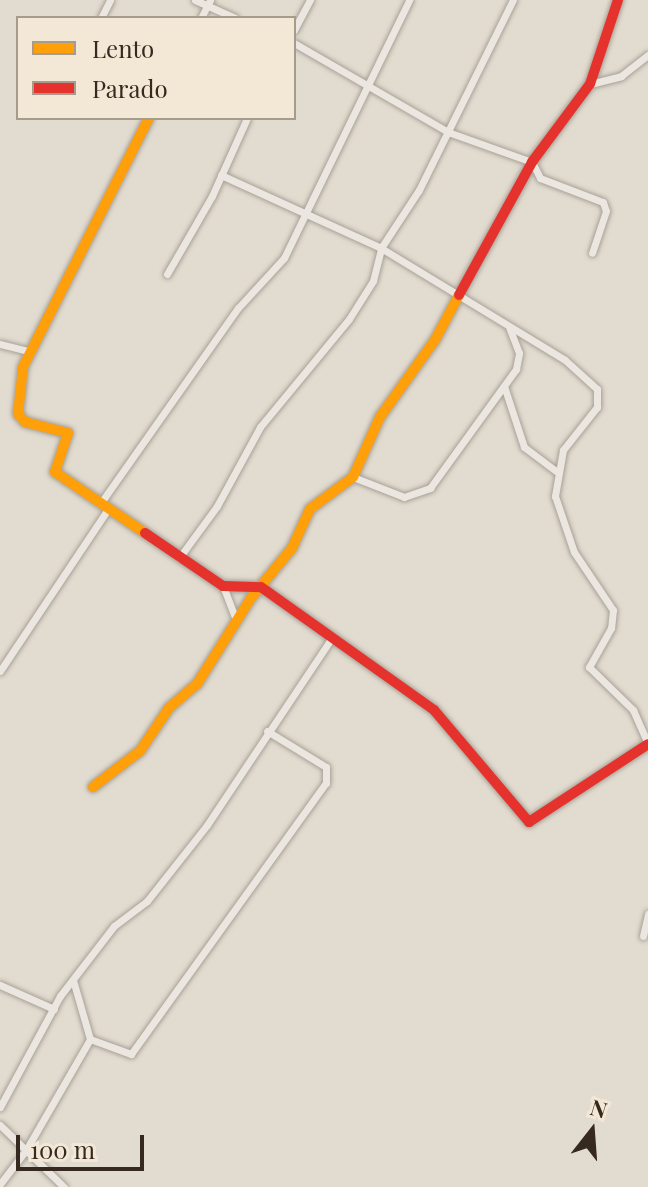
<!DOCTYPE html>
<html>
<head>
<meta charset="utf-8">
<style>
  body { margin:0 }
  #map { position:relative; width:648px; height:1187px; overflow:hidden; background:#e2dbcf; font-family:"Playfair Display",serif }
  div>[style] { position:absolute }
  .roads { filter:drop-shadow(0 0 2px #a8a198) drop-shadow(0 0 2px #a8a198) }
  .street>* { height:7px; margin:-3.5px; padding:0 3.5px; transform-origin:3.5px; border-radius:3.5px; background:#ebe7e0 }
  .slow>* { height:10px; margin:-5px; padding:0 5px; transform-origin:5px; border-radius:5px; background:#ff9f0a }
  .jam>* { height:10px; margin:-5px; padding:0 5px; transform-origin:5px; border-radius:5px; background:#e5322d }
  span { translate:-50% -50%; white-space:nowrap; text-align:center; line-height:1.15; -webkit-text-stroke:6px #f3e7d6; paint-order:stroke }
  .legend { position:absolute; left:16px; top:16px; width:280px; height:104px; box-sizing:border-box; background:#f3e7d6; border:2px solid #a79b8d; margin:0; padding:10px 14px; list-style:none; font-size:24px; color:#362920 }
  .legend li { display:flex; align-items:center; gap:16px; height:40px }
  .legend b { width:40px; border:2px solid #a79b8d }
  .north { position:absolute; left:552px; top:1091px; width:80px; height:80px; -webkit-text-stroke:6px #f3e7d6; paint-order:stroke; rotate:17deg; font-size:22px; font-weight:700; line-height:32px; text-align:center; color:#362920 }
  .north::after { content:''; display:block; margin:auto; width:28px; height:36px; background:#362920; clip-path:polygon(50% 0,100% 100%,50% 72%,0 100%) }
  .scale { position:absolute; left:16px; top:1135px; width:128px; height:36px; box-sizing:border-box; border:4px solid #362920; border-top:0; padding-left:10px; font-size:24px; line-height:28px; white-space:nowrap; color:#362920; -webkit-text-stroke:6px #f3e7d6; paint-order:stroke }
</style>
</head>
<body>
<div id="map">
  <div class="roads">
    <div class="street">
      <i style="left:195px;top:0;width:44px;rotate:24.2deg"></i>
      <i style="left:101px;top:18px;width:20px;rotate:-63deg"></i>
      <i style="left:201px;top:18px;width:20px;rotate:-63deg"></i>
      <i style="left:294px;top:30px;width:34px;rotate:-62deg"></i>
      <i style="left:294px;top:43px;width:178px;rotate:30deg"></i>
      <i style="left:448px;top:132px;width:89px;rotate:19.7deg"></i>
      <i style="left:532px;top:162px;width:18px;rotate:63deg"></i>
      <i style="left:540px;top:178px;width:67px;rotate:20.9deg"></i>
      <i style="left:603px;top:202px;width:9px;rotate:72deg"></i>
      <i style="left:606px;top:211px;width:44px;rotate:108.4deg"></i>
      <i style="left:590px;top:84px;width:32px;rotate:-14deg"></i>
      <i style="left:621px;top:76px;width:34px;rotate:-38deg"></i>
      <i style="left:221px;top:175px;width:176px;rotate:24.5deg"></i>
      <i style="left:381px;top:248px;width:215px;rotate:31.3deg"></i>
      <i style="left:565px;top:360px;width:43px;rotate:42.2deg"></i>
      <i style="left:597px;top:389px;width:18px;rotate:90deg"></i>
      <i style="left:597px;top:407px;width:55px;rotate:128.3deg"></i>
      <i style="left:563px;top:450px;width:47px;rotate:99.9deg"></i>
      <i style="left:555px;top:496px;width:59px;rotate:71.3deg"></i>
      <i style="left:574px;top:552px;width:70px;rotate:56.1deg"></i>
      <i style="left:613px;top:610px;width:18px;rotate:96deg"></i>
      <i style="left:611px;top:628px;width:45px;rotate:119.4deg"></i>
      <i style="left:589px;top:667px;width:62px;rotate:44.3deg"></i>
      <i style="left:633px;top:710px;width:34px;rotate:66deg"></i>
      <i style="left:167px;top:274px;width:90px;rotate:-60deg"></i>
      <i style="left:212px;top:196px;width:85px;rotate:-65.8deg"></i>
      <i style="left:0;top:344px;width:30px;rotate:14deg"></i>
      <i style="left:504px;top:386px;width:64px;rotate:71.8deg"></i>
      <i style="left:524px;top:447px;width:40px;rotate:37deg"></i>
      <i style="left:353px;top:477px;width:55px;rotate:21.4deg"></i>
      <i style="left:404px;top:497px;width:28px;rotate:-19deg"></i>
      <i style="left:430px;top:488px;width:147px;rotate:-54.1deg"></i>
      <i style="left:516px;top:369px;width:16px;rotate:-79deg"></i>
      <i style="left:519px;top:353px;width:26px;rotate:-111deg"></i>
      <i style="left:100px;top:504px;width:240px;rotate:-54.9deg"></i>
      <i style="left:238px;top:308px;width:68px;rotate:-47.4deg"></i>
      <i style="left:284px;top:258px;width:287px;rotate:-64.1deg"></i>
      <i style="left:179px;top:558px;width:64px;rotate:-53.8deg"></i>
      <i style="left:217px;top:506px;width:90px;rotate:-61.4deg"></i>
      <i style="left:260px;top:427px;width:140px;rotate:-50.5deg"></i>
      <i style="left:349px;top:319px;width:45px;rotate:-57.7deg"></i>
      <i style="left:373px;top:281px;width:34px;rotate:-76deg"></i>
      <i style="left:381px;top:248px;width:69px;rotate:-56.8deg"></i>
      <i style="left:419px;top:190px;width:212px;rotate:-63.7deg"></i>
      <i style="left:223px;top:586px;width:36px;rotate:69deg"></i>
      <i style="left:0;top:671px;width:195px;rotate:-56.3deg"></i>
      <i style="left:643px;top:936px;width:23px;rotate:-77deg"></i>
      <i style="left:0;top:985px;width:59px;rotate:24deg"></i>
      <i style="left:90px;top:1039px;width:44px;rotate:20.1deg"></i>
      <i style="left:131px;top:1054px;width:334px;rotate:-54.3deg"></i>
      <i style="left:326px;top:783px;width:16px;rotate:-90deg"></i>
      <i style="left:326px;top:767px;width:69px;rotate:-148.6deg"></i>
      <i style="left:0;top:1107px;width:126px;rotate:-61.6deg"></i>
      <i style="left:60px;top:996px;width:88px;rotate:-52.4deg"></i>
      <i style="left:114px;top:926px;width:41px;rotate:-37.1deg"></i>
      <i style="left:147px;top:901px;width:97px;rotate:-51.7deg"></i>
      <i style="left:207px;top:825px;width:224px;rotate:-56.3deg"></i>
      <i style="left:0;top:1125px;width:89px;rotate:44.1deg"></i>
      <i style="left:0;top:1184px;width:43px;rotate:-52.6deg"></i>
      <i style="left:26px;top:1150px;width:128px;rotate:-60deg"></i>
      <i style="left:90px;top:1039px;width:61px;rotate:-106.1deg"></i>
    </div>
    <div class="slow">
      <i style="left:145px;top:533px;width:109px;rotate:-145.9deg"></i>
      <i style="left:55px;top:472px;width:41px;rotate:-71.6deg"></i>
      <i style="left:68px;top:433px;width:44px;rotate:-165.7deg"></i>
      <i style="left:25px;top:422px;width:11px;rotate:-131deg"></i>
      <i style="left:18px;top:414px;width:47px;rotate:-83.9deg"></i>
      <i style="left:23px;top:367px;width:279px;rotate:-63.2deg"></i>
      <i style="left:93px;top:787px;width:59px;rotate:-37.5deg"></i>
      <i style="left:140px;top:751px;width:52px;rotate:-56deg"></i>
      <i style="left:169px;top:708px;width:37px;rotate:-41deg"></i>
      <i style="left:197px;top:684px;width:102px;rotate:-57.9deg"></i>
      <i style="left:251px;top:598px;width:65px;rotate:-50.6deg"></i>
      <i style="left:292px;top:548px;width:43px;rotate:-65.2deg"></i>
      <i style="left:310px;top:509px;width:54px;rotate:-36.7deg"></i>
      <i style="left:353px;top:477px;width:66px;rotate:-65.8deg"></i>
      <i style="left:380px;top:417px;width:95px;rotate:-54.5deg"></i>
      <i style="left:435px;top:340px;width:51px;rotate:-61.9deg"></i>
    </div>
    <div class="jam">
      <i style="left:459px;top:295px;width:152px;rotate:-61.2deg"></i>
      <i style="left:532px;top:162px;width:97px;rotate:-53.4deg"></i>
      <i style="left:590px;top:84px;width:89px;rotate:-71.6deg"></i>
      <i style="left:145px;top:533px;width:94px;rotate:34.2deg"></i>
      <i style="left:223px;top:586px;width:38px;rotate:2deg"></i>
      <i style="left:261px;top:587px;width:212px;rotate:35.4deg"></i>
      <i style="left:434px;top:710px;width:147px;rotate:49.7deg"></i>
      <i style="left:529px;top:822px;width:142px;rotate:-33.2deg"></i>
    </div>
  </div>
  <ul class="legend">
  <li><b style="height:10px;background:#ff9f0a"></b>Lento</li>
  <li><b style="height:10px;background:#e5322d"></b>Parado</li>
  </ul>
  <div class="north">N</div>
  <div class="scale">100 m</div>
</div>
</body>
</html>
